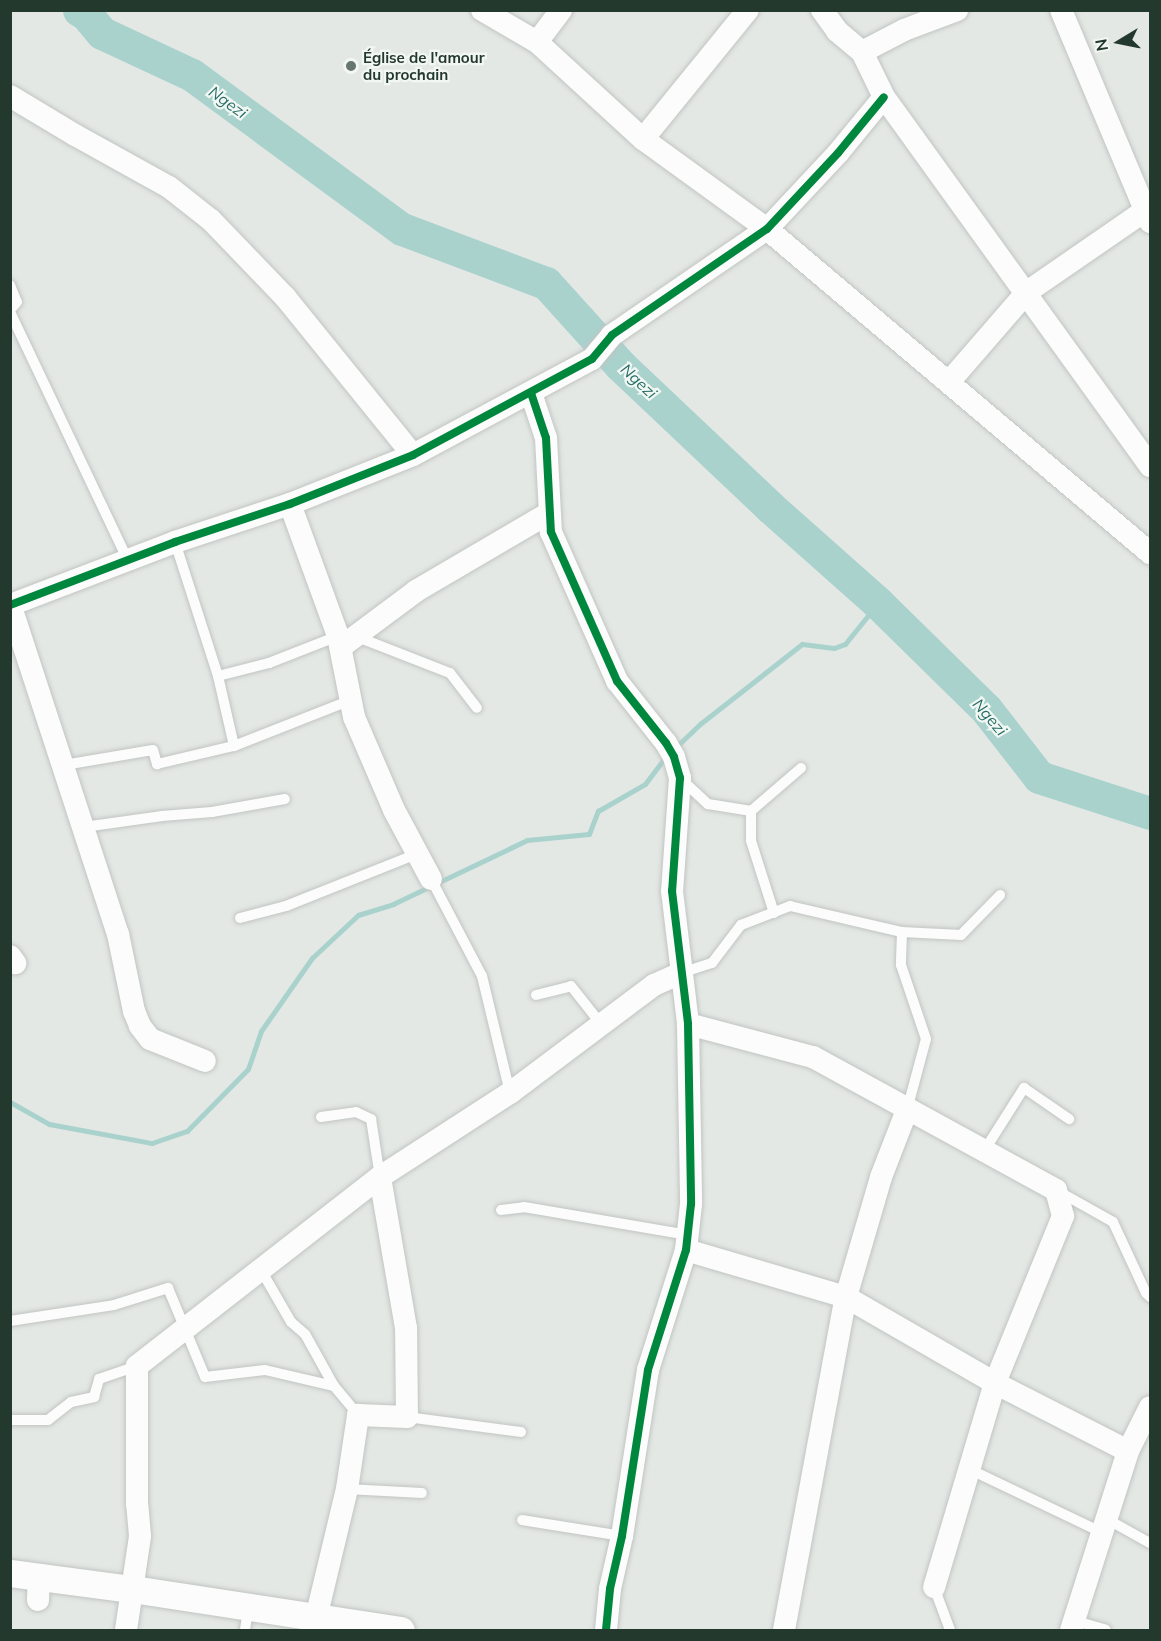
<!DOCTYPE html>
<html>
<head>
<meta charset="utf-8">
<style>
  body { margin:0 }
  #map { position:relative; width:1161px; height:1641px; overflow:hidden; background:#e4e8e5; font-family:Mulish,sans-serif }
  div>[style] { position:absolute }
  .stream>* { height:5px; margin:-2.5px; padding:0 2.5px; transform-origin:2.5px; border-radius:2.5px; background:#a9d2cd }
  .river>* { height:33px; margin:-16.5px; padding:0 16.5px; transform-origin:16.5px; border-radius:16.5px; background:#a9d2cd }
  .roads { filter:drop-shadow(0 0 2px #c1c5c2) drop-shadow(0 0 2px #c1c5c2) }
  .service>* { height:10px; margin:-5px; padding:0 5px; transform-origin:5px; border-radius:5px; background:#fbfcfb }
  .minor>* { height:22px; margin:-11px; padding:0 11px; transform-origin:11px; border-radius:11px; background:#fbfcfb }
  .tertiary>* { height:27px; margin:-13.5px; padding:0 13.5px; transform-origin:13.5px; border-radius:13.5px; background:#fbfcfb }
  .cycleway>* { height:8px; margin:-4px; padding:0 4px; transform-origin:4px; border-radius:4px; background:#00873e }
  .dots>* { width:16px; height:16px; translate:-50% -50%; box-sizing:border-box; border:3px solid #f2f7f3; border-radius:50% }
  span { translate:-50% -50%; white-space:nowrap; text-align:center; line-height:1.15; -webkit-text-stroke:4.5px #f2f7f3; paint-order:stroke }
  .poi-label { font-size:15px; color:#24392e; font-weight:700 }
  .left { translate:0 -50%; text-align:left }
  .water-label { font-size:16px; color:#256e67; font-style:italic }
  .frame { position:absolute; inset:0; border:12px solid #24392e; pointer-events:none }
  .north { position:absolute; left:1089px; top:12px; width:60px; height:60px; -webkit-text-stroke:4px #f2f7f3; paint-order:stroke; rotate:260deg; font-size:16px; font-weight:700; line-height:24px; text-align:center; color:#24392e }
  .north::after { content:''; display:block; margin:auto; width:21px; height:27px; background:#24392e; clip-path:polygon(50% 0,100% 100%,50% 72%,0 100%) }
</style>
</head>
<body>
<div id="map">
  <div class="stream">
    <i style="left:675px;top:748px;width:35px;rotate:-44deg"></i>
    <i style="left:700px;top:724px;width:130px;rotate:-38.1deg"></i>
    <i style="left:802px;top:644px;width:32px;rotate:7deg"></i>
    <i style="left:834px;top:648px;width:12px;rotate:-20deg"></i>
    <i style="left:845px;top:644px;width:53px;rotate:-51.2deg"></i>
    <i style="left:10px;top:1102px;width:45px;rotate:29.4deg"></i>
    <i style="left:49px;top:1124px;width:105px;rotate:10.5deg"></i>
    <i style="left:152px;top:1143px;width:37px;rotate:-19deg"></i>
    <i style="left:187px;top:1131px;width:87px;rotate:-45.5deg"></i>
    <i style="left:248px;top:1069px;width:40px;rotate:-71.1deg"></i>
    <i style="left:261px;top:1031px;width:89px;rotate:-55.1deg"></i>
    <i style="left:312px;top:958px;width:63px;rotate:-43.1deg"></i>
    <i style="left:358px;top:915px;width:37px;rotate:-17deg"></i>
    <i style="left:393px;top:904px;width:148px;rotate:-25.5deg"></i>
    <i style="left:527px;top:840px;width:62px;rotate:-5.5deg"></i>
    <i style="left:589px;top:834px;width:25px;rotate:-69deg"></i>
    <i style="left:598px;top:811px;width:54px;rotate:-29.9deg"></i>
    <i style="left:645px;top:784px;width:35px;rotate:-53deg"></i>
  </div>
  <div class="river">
    <i style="left:79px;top:10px;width:7px;rotate:27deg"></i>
    <i style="left:85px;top:13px;width:26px;rotate:50deg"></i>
    <i style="left:102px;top:33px;width:99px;rotate:25deg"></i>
    <i style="left:192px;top:75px;width:260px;rotate:36.3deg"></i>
    <i style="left:402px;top:229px;width:154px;rotate:20.6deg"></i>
    <i style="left:546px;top:283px;width:110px;rotate:47.9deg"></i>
    <i style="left:620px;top:365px;width:207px;rotate:43.4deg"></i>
    <i style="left:770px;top:507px;width:144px;rotate:41.6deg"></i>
    <i style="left:878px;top:603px;width:151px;rotate:44.5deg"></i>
    <i style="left:986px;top:709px;width:86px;rotate:52.1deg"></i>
    <i style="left:1039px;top:777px;width:117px;rotate:18deg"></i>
  </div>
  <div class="roads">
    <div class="service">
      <i style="left:10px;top:285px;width:18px;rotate:68deg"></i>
      <i style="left:17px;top:302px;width:11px;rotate:131deg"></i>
      <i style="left:10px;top:312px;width:275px;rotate:64.6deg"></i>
      <i style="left:175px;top:542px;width:141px;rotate:72.2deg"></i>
      <i style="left:218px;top:676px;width:72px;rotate:77.1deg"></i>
      <i style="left:355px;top:636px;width:102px;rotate:21.3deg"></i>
      <i style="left:450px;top:673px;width:44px;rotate:52.4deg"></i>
      <i style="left:218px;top:676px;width:53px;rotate:-14.3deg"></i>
      <i style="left:269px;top:663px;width:74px;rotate:-21.4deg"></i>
      <i style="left:64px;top:765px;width:90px;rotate:-9.6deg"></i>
      <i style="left:153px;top:750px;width:15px;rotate:74deg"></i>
      <i style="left:157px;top:764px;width:79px;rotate:-13.2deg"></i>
      <i style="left:234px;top:746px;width:126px;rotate:-21.5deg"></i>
      <i style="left:681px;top:779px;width:37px;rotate:43deg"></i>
      <i style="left:708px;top:804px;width:44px;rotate:9.2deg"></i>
      <i style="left:84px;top:827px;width:79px;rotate:-8deg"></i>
      <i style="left:162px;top:816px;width:50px;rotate:-4.6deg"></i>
      <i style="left:212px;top:812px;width:74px;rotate:-10.1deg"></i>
      <i style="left:431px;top:879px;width:110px;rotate:62.3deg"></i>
      <i style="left:482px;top:976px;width:120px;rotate:76.5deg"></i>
      <i style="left:774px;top:913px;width:76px;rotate:-107.7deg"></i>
      <i style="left:751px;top:841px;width:30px;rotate:-90deg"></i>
      <i style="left:751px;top:811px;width:66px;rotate:-40.7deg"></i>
      <i style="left:240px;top:918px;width:48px;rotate:-14.6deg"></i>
      <i style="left:286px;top:906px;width:141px;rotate:-21.7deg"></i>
      <i style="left:902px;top:932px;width:33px;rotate:92deg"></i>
      <i style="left:901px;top:965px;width:78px;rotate:71.3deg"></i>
      <i style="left:926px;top:1039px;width:73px;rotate:105deg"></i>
      <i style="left:681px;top:973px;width:33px;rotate:-18deg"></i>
      <i style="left:712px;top:963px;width:48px;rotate:-52.7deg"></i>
      <i style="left:741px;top:925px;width:53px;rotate:-21.2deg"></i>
      <i style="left:790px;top:906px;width:115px;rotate:13.1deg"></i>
      <i style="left:902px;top:932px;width:59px;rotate:2.9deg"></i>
      <i style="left:961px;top:935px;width:56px;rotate:-45.7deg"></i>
      <i style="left:536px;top:995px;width:36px;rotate:-14deg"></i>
      <i style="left:571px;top:986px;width:48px;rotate:51.7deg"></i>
      <i style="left:321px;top:1117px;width:35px;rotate:-8deg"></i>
      <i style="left:356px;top:1112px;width:17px;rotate:25deg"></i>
      <i style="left:371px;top:1119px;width:59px;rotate:81.2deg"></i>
      <i style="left:984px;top:1151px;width:75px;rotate:-57.6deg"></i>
      <i style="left:1024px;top:1088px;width:55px;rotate:34.6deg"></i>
      <i style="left:1058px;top:1191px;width:63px;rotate:29.4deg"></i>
      <i style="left:1113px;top:1222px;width:78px;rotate:65.1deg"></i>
      <i style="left:1146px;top:1293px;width:6px;rotate:45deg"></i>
      <i style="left:501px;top:1210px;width:23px;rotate:-7deg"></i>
      <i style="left:524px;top:1207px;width:165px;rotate:9.7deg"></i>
      <i style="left:261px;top:1270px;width:60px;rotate:60deg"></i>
      <i style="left:291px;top:1322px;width:18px;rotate:41deg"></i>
      <i style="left:305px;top:1334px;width:60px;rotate:60.9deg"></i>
      <i style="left:334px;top:1386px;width:38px;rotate:50deg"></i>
      <i style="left:10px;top:1321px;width:105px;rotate:-8.7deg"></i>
      <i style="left:114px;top:1305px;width:57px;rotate:-17.5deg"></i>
      <i style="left:168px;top:1288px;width:96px;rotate:67.4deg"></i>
      <i style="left:205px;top:1377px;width:60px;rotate:-6.7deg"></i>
      <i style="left:265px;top:1370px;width:71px;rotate:13.1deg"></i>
      <i style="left:407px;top:1417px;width:115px;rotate:7.5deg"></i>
      <i style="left:10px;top:1420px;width:38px"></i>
      <i style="left:48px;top:1420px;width:29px;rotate:-38deg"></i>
      <i style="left:71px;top:1402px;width:24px;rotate:-12deg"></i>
      <i style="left:94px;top:1397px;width:19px;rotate:-74deg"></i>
      <i style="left:99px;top:1379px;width:40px;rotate:-18.9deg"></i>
      <i style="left:971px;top:1470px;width:144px;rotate:25.5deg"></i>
      <i style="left:347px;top:1489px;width:75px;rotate:3.1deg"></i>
      <i style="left:1105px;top:1518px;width:51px;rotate:29.1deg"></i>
      <i style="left:522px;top:1520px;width:101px;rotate:9.1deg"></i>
      <i style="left:934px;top:1587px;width:46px;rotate:69.6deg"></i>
      <i style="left:1072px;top:1620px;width:35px;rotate:16deg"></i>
      <i style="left:245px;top:1630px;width:22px;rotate:-82deg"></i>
    </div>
    <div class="minor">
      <i style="left:482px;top:10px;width:64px;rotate:30.2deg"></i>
      <i style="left:537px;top:42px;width:144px;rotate:42.5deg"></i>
      <i style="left:643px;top:139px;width:153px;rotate:36deg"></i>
      <i style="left:767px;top:229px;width:502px;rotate:40.23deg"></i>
      <i style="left:822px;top:10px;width:26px;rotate:54deg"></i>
      <i style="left:837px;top:31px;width:33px;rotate:40deg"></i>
      <i style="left:862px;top:52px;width:50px;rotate:63.9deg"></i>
      <i style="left:884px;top:97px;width:455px;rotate:54.2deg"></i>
      <i style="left:1061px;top:10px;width:230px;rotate:67.2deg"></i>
      <i style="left:537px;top:42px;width:40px;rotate:-53deg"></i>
      <i style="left:862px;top:52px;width:47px;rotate:-27.6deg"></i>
      <i style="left:904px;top:30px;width:57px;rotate:-20.7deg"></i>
      <i style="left:10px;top:96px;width:76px;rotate:31deg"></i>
      <i style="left:75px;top:135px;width:107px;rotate:29deg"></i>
      <i style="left:169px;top:187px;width:53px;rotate:38.2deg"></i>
      <i style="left:211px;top:220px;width:107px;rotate:46.1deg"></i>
      <i style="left:285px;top:297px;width:203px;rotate:51deg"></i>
      <i style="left:643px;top:139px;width:166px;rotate:-50.9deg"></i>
      <i style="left:949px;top:382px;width:119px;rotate:-49.1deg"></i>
      <i style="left:1027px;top:292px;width:150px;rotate:-34.6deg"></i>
      <i style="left:531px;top:393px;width:47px;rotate:71.6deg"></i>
      <i style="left:546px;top:438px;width:94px;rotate:87deg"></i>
      <i style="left:551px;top:532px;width:163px;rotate:66.1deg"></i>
      <i style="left:617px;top:681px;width:79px;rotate:51.7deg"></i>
      <i style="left:666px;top:743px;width:16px;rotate:60deg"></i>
      <i style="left:674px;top:757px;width:22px;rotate:74deg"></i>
      <i style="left:680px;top:778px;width:113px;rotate:94deg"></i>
      <i style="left:672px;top:891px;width:134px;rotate:83.1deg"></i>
      <i style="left:688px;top:1024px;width:180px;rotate:89deg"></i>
      <i style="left:691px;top:1204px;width:46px;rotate:96.2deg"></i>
      <i style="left:686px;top:1250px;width:126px;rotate:107.6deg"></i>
      <i style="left:648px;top:1370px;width:168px;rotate:98.9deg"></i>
      <i style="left:622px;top:1536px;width:54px;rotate:102.8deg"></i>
      <i style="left:610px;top:1589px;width:41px;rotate:95.6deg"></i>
      <i style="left:290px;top:504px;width:140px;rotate:70deg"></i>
      <i style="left:338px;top:636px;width:83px;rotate:78.8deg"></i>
      <i style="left:354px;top:717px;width:101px;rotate:66.7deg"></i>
      <i style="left:394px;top:810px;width:78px;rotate:61.8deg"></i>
      <i style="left:10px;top:604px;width:347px;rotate:71.9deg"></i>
      <i style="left:118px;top:934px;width:79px;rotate:78.3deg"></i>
      <i style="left:134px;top:1011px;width:16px;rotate:68deg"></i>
      <i style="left:140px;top:1026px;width:16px;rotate:52deg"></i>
      <i style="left:150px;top:1039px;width:59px;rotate:21.8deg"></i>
      <i style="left:10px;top:605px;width:177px;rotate:-20.9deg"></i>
      <i style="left:175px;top:542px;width:121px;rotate:-18.3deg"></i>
      <i style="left:290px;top:504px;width:132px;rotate:-21.7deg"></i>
      <i style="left:413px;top:455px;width:203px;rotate:-28.2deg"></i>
      <i style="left:592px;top:359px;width:31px;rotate:-50deg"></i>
      <i style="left:612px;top:335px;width:188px;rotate:-34.4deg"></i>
      <i style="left:767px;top:229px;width:104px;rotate:-46.9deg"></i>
      <i style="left:838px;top:153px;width:72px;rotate:-50.6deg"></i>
      <i style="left:341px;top:647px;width:94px;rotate:-36.7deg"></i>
      <i style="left:416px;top:591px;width:154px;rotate:-30.4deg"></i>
      <i style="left:10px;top:956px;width:9px;rotate:54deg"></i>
      <i style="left:688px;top:1024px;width:129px;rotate:14.8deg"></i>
      <i style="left:813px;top:1057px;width:277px;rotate:28.7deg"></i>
      <i style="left:1056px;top:1190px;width:27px;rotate:75deg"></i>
      <i style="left:1063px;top:1216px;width:180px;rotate:112.2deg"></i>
      <i style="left:995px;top:1383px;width:213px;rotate:106.6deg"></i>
      <i style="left:686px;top:1250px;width:167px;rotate:16.4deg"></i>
      <i style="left:846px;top:1297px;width:172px;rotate:30deg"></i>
      <i style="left:995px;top:1383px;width:149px;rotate:27.1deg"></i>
      <i style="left:38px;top:1600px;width:24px;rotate:-88deg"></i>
      <i style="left:316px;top:1618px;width:133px;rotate:-76.5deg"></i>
      <i style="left:347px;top:1489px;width:75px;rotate:-81.5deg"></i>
      <i style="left:358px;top:1415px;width:49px;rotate:2.3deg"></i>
      <i style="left:407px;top:1417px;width:89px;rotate:-90.6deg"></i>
      <i style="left:406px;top:1328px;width:153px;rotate:-99.8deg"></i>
      <i style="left:126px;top:1630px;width:95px;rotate:-81.5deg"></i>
      <i style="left:140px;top:1536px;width:32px;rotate:-95deg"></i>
      <i style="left:137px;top:1504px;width:138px;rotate:-90deg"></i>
      <i style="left:137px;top:1366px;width:308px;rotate:-37.9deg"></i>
      <i style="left:380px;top:1177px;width:155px;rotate:-32.9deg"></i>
      <i style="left:510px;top:1093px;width:180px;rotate:-36.9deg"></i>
      <i style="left:654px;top:985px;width:30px;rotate:-24deg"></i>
      <i style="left:784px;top:1630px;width:339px;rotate:-79.5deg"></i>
      <i style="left:846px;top:1297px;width:125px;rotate:-73.7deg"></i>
      <i style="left:881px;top:1177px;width:72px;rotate:-68.8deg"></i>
      <i style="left:1071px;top:1630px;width:188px;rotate:-72.3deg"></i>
      <i style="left:1128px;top:1451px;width:49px;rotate:-63.4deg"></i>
    </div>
    <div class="tertiary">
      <i style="left:10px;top:1573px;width:123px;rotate:7.5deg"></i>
      <i style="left:132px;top:1589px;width:272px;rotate:8.7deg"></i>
    </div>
  </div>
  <div class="cycleway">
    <i style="left:531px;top:393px;width:47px;rotate:71.6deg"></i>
    <i style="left:546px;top:438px;width:94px;rotate:87deg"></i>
    <i style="left:551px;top:532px;width:163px;rotate:66.1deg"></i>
    <i style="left:617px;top:681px;width:79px;rotate:51.7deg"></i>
    <i style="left:666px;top:743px;width:16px;rotate:60deg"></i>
    <i style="left:674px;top:757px;width:22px;rotate:74deg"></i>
    <i style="left:680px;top:778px;width:113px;rotate:94deg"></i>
    <i style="left:672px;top:891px;width:134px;rotate:83.1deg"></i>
    <i style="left:688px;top:1024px;width:180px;rotate:89deg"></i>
    <i style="left:691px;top:1204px;width:46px;rotate:96.2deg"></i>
    <i style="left:686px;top:1250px;width:126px;rotate:107.6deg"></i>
    <i style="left:648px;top:1370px;width:168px;rotate:98.9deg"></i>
    <i style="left:622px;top:1536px;width:54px;rotate:102.8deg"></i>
    <i style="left:610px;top:1589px;width:41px;rotate:95.6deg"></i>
    <i style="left:10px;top:605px;width:177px;rotate:-20.9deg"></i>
    <i style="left:175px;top:542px;width:121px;rotate:-18.3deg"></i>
    <i style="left:290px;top:504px;width:132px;rotate:-21.7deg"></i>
    <i style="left:413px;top:455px;width:203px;rotate:-28.2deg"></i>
    <i style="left:592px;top:359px;width:31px;rotate:-50deg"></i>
    <i style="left:612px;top:335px;width:188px;rotate:-34.4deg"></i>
    <i style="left:767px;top:229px;width:104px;rotate:-46.9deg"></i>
    <i style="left:838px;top:153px;width:72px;rotate:-50.6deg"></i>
  </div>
  <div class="dots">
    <i style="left:351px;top:66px;background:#67766e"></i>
  </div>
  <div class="poi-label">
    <span class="left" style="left:363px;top:66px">Église de l'amour<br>du prochain</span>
  </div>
  <div class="water-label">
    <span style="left:228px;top:102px;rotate:36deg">Ngezi</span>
    <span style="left:639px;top:381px;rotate:43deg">Ngezi</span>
    <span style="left:990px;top:717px;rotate:49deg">Ngezi</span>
  </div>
  <div class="frame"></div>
  <div class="north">N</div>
</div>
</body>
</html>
